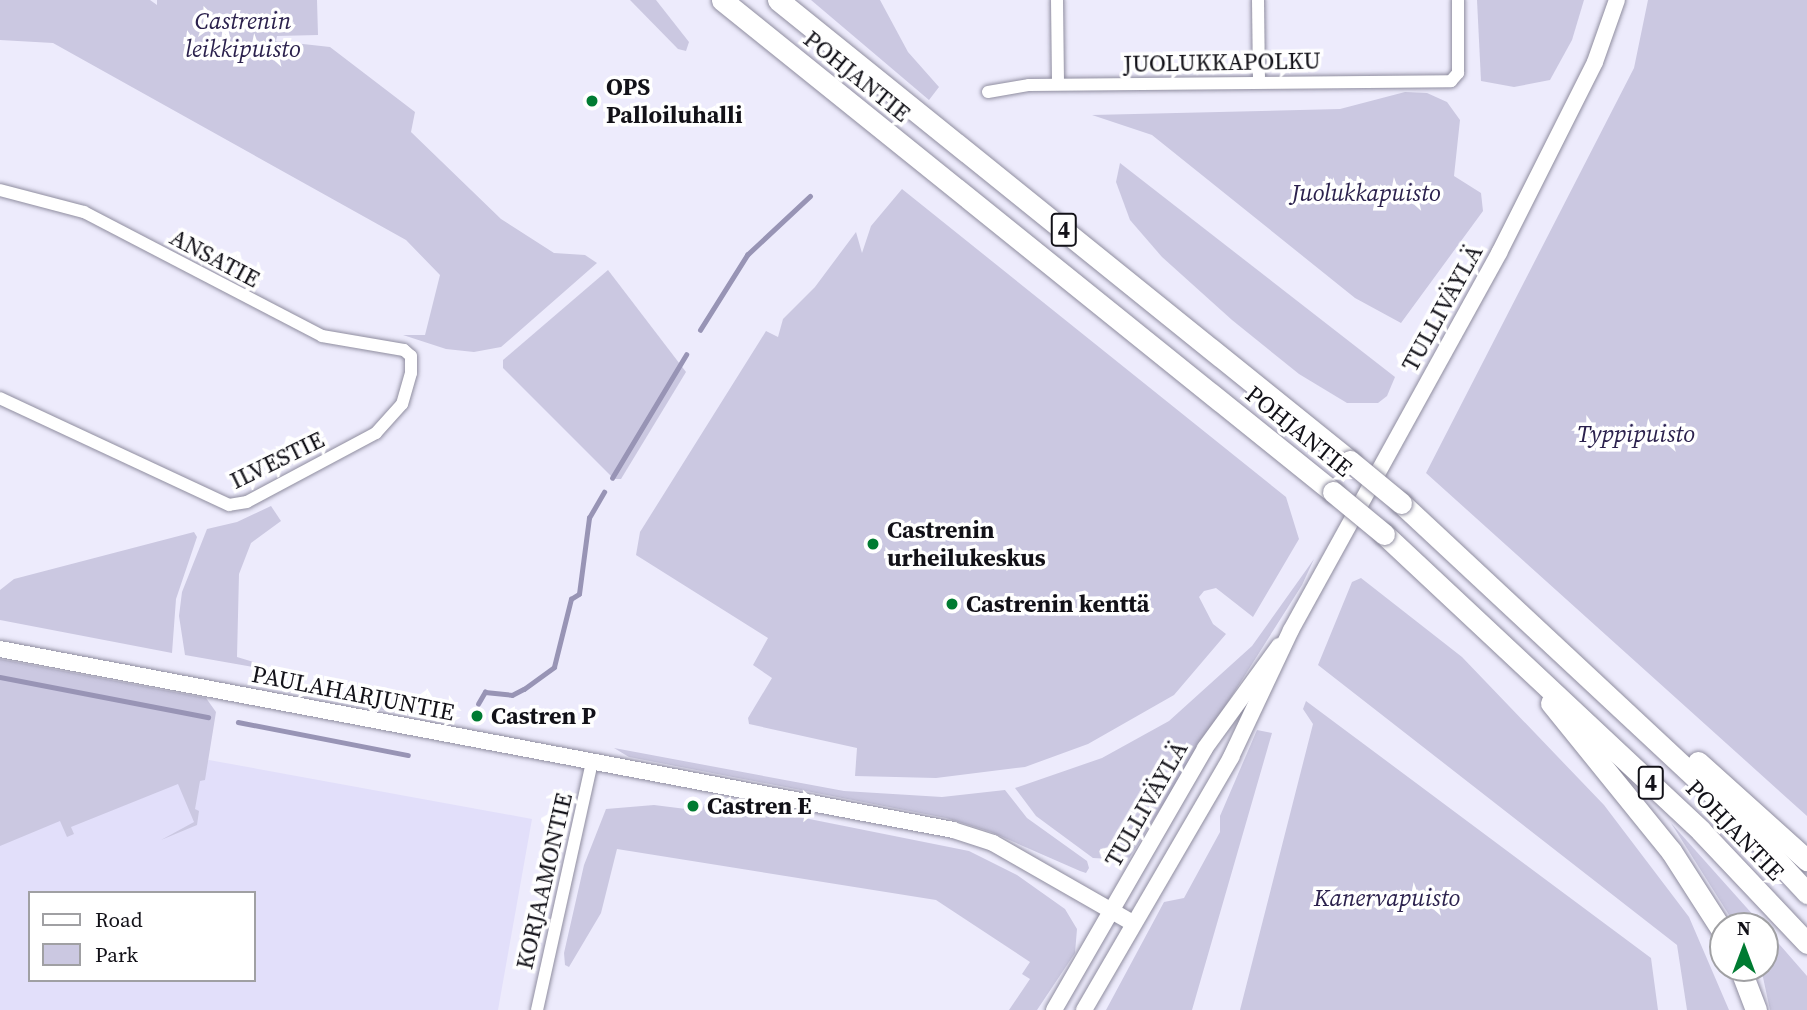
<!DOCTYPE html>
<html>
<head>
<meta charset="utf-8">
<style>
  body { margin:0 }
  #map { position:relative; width:1807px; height:1010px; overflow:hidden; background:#edebfc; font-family:"Source Serif 4",serif }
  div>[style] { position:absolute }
  .built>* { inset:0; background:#e2dffa }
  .green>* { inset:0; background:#cbc8e1 }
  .stream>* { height:4.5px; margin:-2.25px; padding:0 2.25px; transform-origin:2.25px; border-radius:2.25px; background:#9894b5 }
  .roads { filter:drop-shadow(0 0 2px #8f8d9f) drop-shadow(0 0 2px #8f8d9f) }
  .street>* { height:12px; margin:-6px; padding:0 6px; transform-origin:6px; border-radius:6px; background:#fff }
  .secondary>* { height:16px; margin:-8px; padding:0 8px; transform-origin:8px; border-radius:8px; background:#fff }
  .highway>* { height:21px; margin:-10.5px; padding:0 10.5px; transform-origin:10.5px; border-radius:10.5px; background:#fff }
  .bridges { filter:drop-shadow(0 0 2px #8f8d9f) drop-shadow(0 0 2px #8f8d9f) }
  .highway-bridge>* { height:21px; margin:-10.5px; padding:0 10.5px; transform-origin:10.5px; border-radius:10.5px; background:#fff }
  .dots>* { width:19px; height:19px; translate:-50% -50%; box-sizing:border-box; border:4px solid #fff; border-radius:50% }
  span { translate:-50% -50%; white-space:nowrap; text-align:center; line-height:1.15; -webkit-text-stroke:7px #fff; paint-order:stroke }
  .shield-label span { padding:2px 5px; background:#fff; border:2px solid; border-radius:5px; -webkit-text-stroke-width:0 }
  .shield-label { font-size:23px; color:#121118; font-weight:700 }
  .park-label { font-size:24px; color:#2b214d; font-style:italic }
  .street-label { font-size:24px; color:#121118 }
  .poi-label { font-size:24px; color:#121118; font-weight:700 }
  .left { translate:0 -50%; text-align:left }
  .legend { position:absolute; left:28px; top:891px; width:228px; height:91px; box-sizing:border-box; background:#fff; border:2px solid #a0a0a3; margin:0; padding:9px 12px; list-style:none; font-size:21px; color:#121118 }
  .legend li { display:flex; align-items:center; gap:14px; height:35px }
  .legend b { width:35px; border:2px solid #a0a0a3 }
  .north { position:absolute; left:1709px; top:912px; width:70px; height:70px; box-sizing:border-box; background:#fff; border:2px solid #a0a0a3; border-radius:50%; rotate:0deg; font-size:19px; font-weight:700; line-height:28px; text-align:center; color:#121118 }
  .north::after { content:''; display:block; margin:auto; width:24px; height:32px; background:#007b32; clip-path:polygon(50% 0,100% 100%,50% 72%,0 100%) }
</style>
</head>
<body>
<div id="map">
  <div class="built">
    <i style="clip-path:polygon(evenodd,209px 760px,532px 819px,498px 1010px,0 1010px,0 844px,209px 760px,30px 893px,254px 893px,254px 980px,30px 980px,30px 893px)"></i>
  </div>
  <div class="green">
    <i style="clip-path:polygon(0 0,150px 0,157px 5px,157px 0,317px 0,318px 35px,277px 36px,276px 41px,330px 47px,415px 112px,411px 132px,501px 219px,554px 253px,585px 255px,597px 263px,501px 347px,474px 352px,446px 349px,403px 335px,425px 335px,440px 275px,406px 240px,53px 43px,0 40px)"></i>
    <i style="clip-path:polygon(630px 0,656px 0,689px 42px,686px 51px,678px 49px)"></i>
    <i style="clip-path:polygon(811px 0,880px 0,908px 52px,939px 87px,929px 100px)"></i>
    <i style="clip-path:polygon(1477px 0,1584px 0,1572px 40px,1550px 80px,1514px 87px,1481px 81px)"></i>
    <i style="clip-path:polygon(1648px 0,1807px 0,1807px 816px,1426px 473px,1634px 68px)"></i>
    <i style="clip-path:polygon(1405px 92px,1427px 93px,1447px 102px,1460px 120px,1454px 176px,1481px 193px,1483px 211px,1401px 323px,1355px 298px,1152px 135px,1092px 115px,1340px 109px)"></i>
    <i style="clip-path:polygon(1120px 163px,1395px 377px,1387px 396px,1378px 403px,1347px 403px,1299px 374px,1232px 320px,1162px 257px,1130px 220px,1116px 182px)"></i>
    <i style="clip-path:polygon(902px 189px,1286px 497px,1299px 539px,1253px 617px,1216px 588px,1204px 591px,1199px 597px,1213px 624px,1226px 634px,1174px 695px,1088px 744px,1025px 767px,936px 778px,855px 776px,857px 748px,749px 724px,748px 718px,772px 678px,753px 665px,768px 638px,636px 555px,640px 532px,766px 331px,778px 337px,783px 319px,815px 287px,856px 232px,862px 253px,871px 226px)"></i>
    <i style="clip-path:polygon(608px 270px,686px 372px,621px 479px,614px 479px,503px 368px,503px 360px)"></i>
    <i style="clip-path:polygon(271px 506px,281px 521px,251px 543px,239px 574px,237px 657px,260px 664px,259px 668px,185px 655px,179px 616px,182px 592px,207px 529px,237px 522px)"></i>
    <i style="clip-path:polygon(194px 532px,197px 537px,176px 599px,172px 653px,0 620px,0 590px,14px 579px)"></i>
    <i style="clip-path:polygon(1314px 559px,1302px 585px,1128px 860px,1093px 858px,1036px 816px,1015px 788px,1102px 758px,1169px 721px,1252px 646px)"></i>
    <i style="clip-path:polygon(1361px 578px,1462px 657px,1604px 805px,1689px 917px,1729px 1010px,1687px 1010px,1677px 945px,1318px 665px,1352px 582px)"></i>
    <i style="clip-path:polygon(0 659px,206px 698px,216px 712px,205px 780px,200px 781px,195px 809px,199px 811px,197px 825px,161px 840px,194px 822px,178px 784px,71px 827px,74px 834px,67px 837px,60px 821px,0 846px)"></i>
    <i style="clip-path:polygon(271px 683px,453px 717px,425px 718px,277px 690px)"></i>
    <i style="clip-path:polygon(1306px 701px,1651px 958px,1658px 1010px,1240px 1010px,1313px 724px,1303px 709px)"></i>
    <i style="clip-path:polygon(1257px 730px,1272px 733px,1192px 1010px,1106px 1010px,1164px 902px,1184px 898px,1220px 832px,1220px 816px)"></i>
    <i style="clip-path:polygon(614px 748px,844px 791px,942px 797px,1005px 790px,1027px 818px,1087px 861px,1089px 868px,1086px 873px,1080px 871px,991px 832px,946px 818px,629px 757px)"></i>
    <i style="clip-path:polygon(704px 804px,740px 805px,969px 851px,1017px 875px,1065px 909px,1077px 929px,1075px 953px,1037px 1010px,1009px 1010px,1030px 979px,1022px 974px,1030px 962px,936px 900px,617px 849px,601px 913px,569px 967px,565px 965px,564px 953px,584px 865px,606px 809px,654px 805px,702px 811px)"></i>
    <i style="clip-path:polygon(1671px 823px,1763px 926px,1736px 926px)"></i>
    <i style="clip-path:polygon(1765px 928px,1807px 976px,1807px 1010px,1770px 1010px,1761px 968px,1765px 968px)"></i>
  </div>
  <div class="stream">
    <i style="left:700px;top:330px;width:89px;rotate:-57.9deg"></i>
    <i style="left:747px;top:255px;width:86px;rotate:-43.1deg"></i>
    <i style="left:612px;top:478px;width:144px;rotate:-59deg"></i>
    <i style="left:0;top:677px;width:212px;rotate:10.9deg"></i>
    <i style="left:478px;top:704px;width:14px;rotate:-60deg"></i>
    <i style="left:485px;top:692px;width:27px;rotate:6deg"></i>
    <i style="left:512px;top:695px;width:13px;rotate:-27deg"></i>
    <i style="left:524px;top:689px;width:37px;rotate:-36deg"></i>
    <i style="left:554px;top:667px;width:70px;rotate:-76deg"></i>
    <i style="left:571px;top:599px;width:9px;rotate:-32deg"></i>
    <i style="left:579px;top:594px;width:77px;rotate:-82.5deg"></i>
    <i style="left:589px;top:518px;width:30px;rotate:-60deg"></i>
    <i style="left:238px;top:722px;width:173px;rotate:11deg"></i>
  </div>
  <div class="roads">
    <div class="street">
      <i style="left:1057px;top:0;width:84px;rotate:89.3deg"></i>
      <i style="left:1258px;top:0;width:82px;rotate:89.3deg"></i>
      <i style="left:988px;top:92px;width:42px;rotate:-9.7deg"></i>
      <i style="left:1029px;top:85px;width:422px;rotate:-0.5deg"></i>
      <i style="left:1451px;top:81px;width:11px;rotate:-49deg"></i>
      <i style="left:1458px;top:73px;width:73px;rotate:-90deg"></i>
      <i style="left:0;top:190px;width:87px;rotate:14.7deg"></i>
      <i style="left:84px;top:212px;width:268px;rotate:27.5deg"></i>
      <i style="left:322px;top:336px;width:83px;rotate:9.7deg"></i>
      <i style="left:404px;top:350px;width:9px;rotate:41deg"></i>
      <i style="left:411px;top:356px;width:17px;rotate:90deg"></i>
      <i style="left:411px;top:373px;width:32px;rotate:106deg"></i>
      <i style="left:402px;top:404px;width:39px;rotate:132deg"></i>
      <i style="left:376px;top:433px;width:146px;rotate:151.9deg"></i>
      <i style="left:247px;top:502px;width:18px;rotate:171deg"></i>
      <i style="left:229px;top:505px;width:253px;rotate:-155deg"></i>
      <i style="left:537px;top:1010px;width:255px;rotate:-77.5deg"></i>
    </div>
    <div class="secondary">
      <i style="left:0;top:649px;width:970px;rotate:10.75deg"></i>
      <i style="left:953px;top:830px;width:42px;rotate:18deg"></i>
      <i style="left:993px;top:843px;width:159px;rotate:29.8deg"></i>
      <i style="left:1054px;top:1010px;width:302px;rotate:-60deg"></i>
      <i style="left:1205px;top:748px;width:126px;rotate:-54deg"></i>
      <i style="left:1084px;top:1010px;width:293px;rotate:-59.8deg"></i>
      <i style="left:1231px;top:757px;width:140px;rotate:-64.7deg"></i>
      <i style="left:1291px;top:630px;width:431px;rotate:-61.1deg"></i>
      <i style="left:1499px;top:253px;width:214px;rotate:-63.3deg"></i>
      <i style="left:1595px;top:62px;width:66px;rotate:-70.5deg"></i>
    </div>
    <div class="highway">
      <i style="left:722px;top:0;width:784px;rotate:38.84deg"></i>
      <i style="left:778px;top:0;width:735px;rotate:38.87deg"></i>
      <i style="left:1401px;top:503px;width:449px;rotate:43deg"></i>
      <i style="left:1729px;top:809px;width:115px;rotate:47.1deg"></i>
      <i style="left:1384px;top:534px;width:434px;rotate:43.1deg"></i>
      <i style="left:1701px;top:831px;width:154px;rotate:46.6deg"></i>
      <i style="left:1551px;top:703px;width:191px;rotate:51deg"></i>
      <i style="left:1671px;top:851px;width:96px;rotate:57.3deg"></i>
      <i style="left:1698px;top:762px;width:147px;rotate:42deg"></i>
      <i style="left:1740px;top:968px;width:45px;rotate:69.1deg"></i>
    </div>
  </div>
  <div class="bridges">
    <div class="highway-bridge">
      <i style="left:1350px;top:461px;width:66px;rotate:39.5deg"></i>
      <i style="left:1333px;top:492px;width:66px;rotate:39.5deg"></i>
    </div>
  </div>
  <div class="dots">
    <i style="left:592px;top:101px;background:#007b32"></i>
    <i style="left:873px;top:544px;background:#007b32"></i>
    <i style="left:952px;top:604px;background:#007b32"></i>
    <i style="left:477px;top:716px;background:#007b32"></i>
    <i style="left:693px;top:806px;background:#007b32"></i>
  </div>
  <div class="shield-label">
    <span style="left:1064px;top:230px">4</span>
    <span style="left:1651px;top:783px">4</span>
  </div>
  <div class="park-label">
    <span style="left:243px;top:35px">Castrenin<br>leikkipuisto</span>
    <span style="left:1366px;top:193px">Juolukkapuisto</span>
    <span style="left:1636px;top:434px">Typpipuisto</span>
    <span style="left:1387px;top:898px">Kanervapuisto</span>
  </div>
  <div class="street-label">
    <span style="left:1222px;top:62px;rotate:-1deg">JUOLUKKAPOLKU</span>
    <span style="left:857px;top:76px;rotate:39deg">POHJANTIE</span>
    <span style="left:215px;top:258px;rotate:28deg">ANSATIE</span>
    <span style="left:1442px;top:308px;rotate:-61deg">TULLIVÄYLÄ</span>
    <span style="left:1299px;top:431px;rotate:39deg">POHJANTIE</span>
    <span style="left:277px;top:460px;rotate:-26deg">ILVESTIE</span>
    <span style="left:353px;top:693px;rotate:11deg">PAULAHARJUNTIE</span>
    <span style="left:1146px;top:804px;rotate:-60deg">TULLIVÄYLÄ</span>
    <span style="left:1735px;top:830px;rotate:46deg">POHJANTIE</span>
    <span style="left:544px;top:881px;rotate:-77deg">KORJAAMONTIE</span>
  </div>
  <div class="poi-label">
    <span class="left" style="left:606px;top:101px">OPS<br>Palloiluhalli</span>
    <span class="left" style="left:887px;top:544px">Castrenin<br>urheilukeskus</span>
    <span class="left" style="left:966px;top:604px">Castrenin kenttä</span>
    <span class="left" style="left:491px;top:716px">Castren P</span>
    <span class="left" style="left:707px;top:806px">Castren E</span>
  </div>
  <ul class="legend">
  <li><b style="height:9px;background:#fff"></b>Road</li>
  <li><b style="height:19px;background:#cbc8e1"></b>Park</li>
  </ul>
  <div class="north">N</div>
</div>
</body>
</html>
